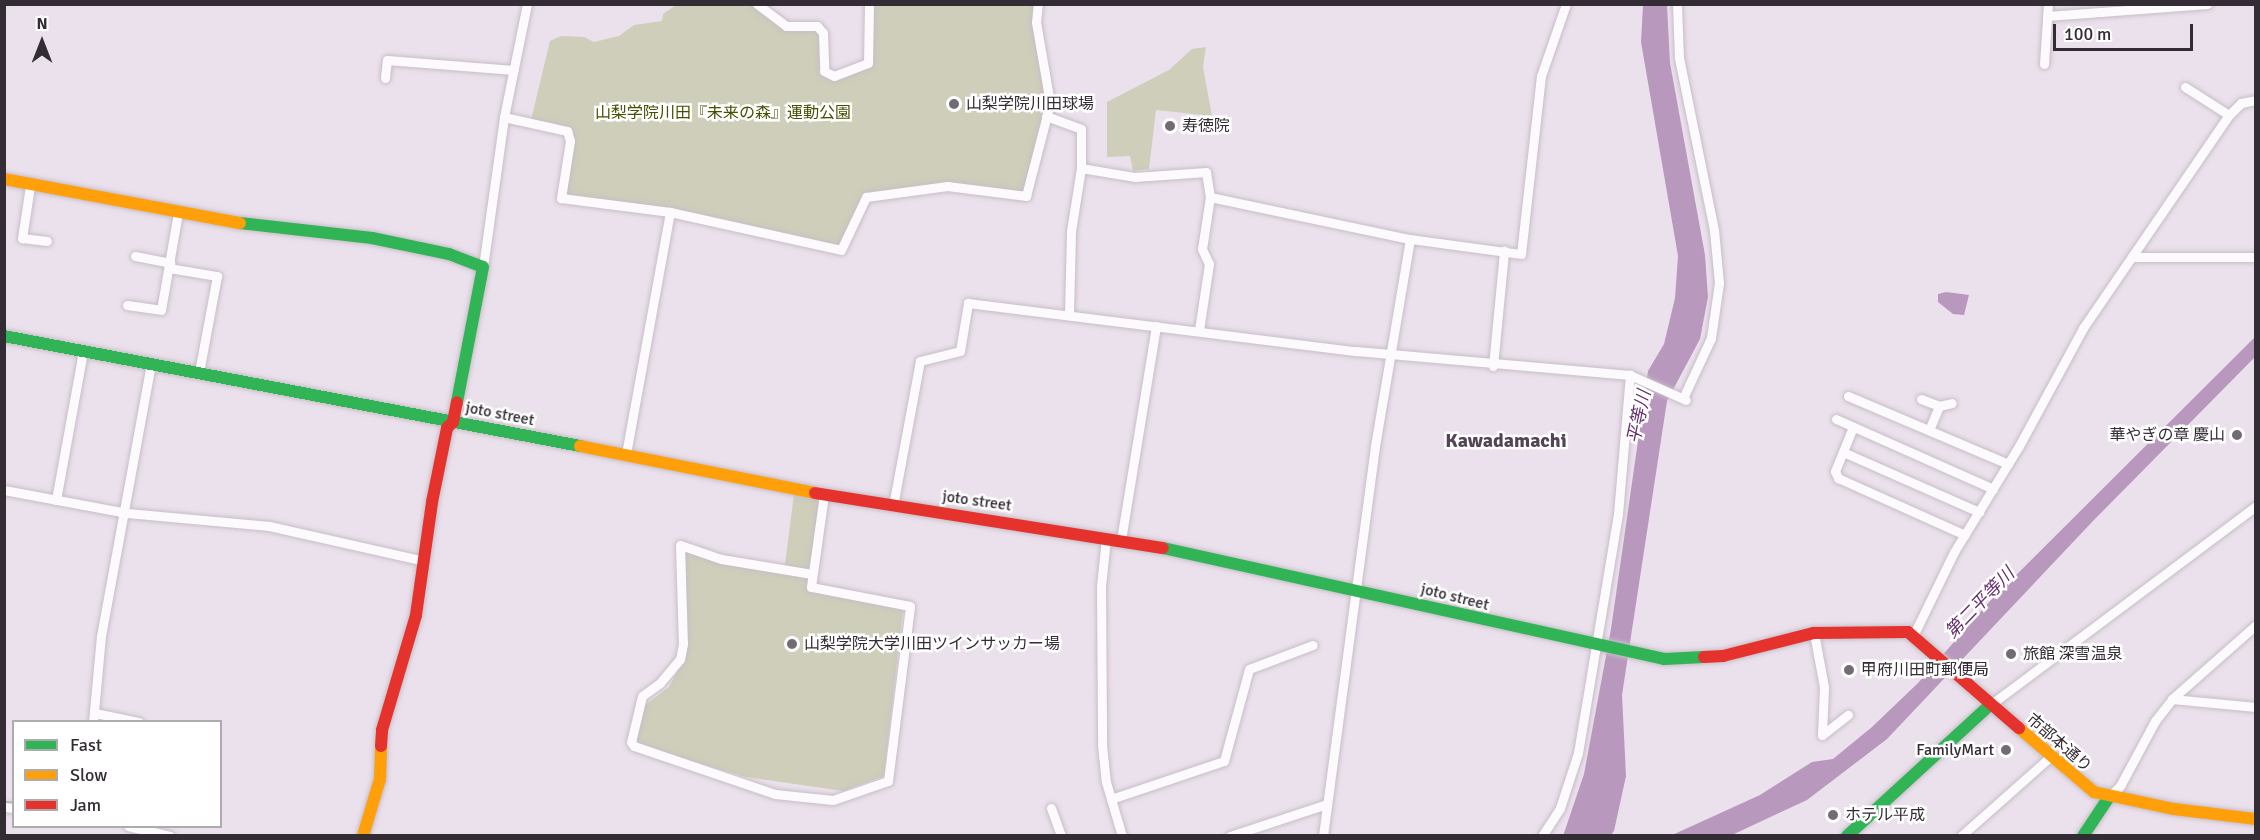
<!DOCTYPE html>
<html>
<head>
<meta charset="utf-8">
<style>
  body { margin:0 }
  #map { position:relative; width:2260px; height:840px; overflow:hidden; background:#ebe1ec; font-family:Signika,"Noto Sans JP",sans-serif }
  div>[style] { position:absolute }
  .green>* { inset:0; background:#ceceba }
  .water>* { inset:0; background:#b998bd }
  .stream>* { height:3px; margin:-1.5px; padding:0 1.5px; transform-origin:1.5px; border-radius:1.5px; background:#b998bd }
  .roads { filter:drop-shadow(0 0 2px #c6bec7) drop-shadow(0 0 2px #c6bec7) }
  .street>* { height:9px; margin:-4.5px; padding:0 4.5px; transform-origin:4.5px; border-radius:4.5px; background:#fcfafc }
  .fast>* { height:12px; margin:-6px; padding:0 6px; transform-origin:6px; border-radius:6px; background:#30b455 }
  .slow>* { height:12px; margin:-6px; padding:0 6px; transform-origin:6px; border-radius:6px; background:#ff9f0a }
  .jam>* { height:12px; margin:-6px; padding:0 6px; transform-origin:6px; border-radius:6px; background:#e5322d }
  .dots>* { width:16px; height:16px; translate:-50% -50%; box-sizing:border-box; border:3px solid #fff; border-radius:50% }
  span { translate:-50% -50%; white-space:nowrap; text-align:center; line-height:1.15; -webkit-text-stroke:5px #fff; paint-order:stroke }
  .poi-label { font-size:16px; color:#332c34 }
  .left { translate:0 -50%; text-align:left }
  .right { translate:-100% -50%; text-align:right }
  .park-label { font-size:16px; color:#484f01 }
  .street-label { font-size:16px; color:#332c34 }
  .water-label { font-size:18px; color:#652f6d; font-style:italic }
  .quarter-label { font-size:20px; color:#544556; font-weight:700 }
  .frame { position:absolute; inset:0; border:6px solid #332c34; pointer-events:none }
  .legend { position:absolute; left:12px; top:720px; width:210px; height:108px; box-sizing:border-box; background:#fff; border:2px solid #adabae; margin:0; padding:8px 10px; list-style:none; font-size:18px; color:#332c34 }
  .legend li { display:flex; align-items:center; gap:12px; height:30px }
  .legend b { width:30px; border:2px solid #adabae }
  .north { position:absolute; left:12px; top:12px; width:60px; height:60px; -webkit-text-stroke:4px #fff; paint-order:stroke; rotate:0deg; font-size:16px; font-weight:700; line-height:24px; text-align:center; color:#332c34 }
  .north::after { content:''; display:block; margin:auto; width:21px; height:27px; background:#332c34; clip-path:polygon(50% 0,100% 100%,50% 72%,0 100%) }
  .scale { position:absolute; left:2053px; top:24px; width:140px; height:27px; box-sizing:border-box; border:3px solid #332c34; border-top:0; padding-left:8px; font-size:18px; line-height:21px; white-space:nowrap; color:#332c34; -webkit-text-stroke:4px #fff; paint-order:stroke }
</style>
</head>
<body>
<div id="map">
  <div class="green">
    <i style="clip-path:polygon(676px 5px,757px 5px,786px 26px,817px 26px,823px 33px,824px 71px,834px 76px,868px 62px,869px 5px,1038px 5px,1050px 103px,1026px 196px,974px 188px,866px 197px,841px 250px,670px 212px,561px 198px,574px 134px,570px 129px,531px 120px,550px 41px,561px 36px,584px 37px,594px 42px,619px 36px,634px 25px,662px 21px,663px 14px)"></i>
    <i style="clip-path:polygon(1206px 47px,1203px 67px,1212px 116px,1156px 110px,1149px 169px,1133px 171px,1130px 156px,1107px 157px,1107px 102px,1169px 70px,1192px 49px)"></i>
    <i style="clip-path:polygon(794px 494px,820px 500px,808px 590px,903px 609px,884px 776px,843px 791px,746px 777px,636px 745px,644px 706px,669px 687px,684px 659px,685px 551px,784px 572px)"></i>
  </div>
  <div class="water">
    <i style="clip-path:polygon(1643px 5px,1667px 5px,1670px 63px,1705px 255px,1708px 297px,1700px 339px,1667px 401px,1622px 695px,1626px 776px,1614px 831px,1611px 835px,1563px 836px,1584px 774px,1611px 629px,1648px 371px,1664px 344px,1675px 298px,1678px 256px,1641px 42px)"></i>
    <i style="clip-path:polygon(1946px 292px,1969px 295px,1964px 315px,1953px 314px,1938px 302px,1938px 294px)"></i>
    <i style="clip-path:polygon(2255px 337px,2255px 357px,2093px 521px,1887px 739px,1807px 800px,1732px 835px,1670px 836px,1760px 795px,1812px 762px,1833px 759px,1872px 727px,1918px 683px,1990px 601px)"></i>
  </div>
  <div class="stream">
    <i style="left:4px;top:802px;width:10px;rotate:6deg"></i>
  </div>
  <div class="roads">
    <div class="street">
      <i style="left:527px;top:4px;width:115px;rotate:101.5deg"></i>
      <i style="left:504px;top:117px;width:65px;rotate:12.5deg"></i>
      <i style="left:567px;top:131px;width:10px;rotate:73deg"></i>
      <i style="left:570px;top:141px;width:58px;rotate:99deg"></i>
      <i style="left:561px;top:198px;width:110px;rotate:7.3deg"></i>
      <i style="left:670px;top:212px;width:175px;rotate:12.5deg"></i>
      <i style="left:841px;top:250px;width:59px;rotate:-64.7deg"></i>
      <i style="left:866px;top:197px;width:82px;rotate:-7.7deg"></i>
      <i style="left:947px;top:186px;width:80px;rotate:7.2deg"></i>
      <i style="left:1026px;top:196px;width:96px;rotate:-75.5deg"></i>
      <i style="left:1050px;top:103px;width:82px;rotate:-99.8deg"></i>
      <i style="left:1036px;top:22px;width:18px;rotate:-84deg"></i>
      <i style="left:757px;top:4px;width:36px;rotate:37deg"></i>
      <i style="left:786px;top:26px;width:31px"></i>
      <i style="left:817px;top:26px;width:9px;rotate:49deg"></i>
      <i style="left:823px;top:33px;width:38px;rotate:88deg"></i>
      <i style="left:824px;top:71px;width:11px;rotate:27deg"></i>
      <i style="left:834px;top:76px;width:36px;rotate:-21deg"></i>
      <i style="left:868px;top:63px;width:59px;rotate:-89deg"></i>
      <i style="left:1677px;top:4px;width:54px;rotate:87.9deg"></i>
      <i style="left:1679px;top:58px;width:176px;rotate:78.5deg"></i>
      <i style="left:1714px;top:230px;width:53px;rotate:84.6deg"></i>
      <i style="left:1719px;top:283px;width:56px;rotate:98.3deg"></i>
      <i style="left:1711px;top:338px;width:66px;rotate:115deg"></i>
      <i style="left:2047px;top:16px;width:161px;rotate:-4.3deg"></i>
      <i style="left:2044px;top:64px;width:60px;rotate:-86.2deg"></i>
      <i style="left:385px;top:78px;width:18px;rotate:-84deg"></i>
      <i style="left:387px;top:60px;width:127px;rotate:4.5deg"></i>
      <i style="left:2185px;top:87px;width:52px;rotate:32.5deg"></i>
      <i style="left:1046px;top:116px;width:37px;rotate:20deg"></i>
      <i style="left:1081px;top:129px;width:39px;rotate:90deg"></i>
      <i style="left:1081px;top:168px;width:55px;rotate:9.5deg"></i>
      <i style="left:1135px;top:177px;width:71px;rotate:-4deg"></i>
      <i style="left:1206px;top:172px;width:25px;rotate:81deg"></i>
      <i style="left:1210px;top:197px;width:204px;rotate:11.9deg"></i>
      <i style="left:1410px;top:239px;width:112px;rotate:7.7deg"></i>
      <i style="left:1521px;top:254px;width:179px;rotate:-83.6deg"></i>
      <i style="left:1541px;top:76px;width:76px;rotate:-70.9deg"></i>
      <i style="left:30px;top:186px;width:53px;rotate:98.7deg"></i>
      <i style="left:22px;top:238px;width:25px;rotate:7deg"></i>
      <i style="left:135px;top:256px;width:36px;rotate:11deg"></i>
      <i style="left:2132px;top:257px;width:124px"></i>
      <i style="left:483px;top:267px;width:151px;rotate:-82deg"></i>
      <i style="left:169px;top:268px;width:49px;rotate:9.5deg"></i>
      <i style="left:217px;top:276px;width:98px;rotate:100.6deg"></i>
      <i style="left:127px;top:305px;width:34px;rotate:8deg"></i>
      <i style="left:161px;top:310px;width:98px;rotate:-80.1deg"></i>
      <i style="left:1069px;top:314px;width:83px;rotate:-88.6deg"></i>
      <i style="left:1071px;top:231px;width:64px;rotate:-81deg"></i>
      <i style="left:1199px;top:330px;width:67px;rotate:-81.4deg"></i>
      <i style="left:1209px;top:264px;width:17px;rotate:-115deg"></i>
      <i style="left:1202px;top:249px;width:53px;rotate:-81.3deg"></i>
      <i style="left:1493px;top:366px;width:116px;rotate:-84.5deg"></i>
      <i style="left:1848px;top:396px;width:174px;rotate:23deg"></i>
      <i style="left:1921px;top:399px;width:19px;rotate:21deg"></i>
      <i style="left:1939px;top:406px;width:13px;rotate:-13deg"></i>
      <i style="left:1836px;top:419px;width:172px;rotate:24deg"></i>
      <i style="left:1853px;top:427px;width:48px;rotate:112.2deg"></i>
      <i style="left:1835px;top:471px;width:8px;rotate:67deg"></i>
      <i style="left:1838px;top:478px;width:139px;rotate:24.2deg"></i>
      <i style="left:1929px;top:430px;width:26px;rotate:-67deg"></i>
      <i style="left:1843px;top:452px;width:149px;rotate:23.8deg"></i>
      <i style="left:626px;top:454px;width:246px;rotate:-79.7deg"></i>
      <i style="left:4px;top:490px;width:125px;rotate:10.6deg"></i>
      <i style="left:127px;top:513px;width:143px;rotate:5.2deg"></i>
      <i style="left:269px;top:526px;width:159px;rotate:12.7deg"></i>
      <i style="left:56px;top:500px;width:151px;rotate:-79.7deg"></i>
      <i style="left:893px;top:506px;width:147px;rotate:-79.5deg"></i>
      <i style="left:920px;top:361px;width:41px;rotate:-14deg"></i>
      <i style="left:960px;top:351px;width:49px;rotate:-80.5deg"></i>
      <i style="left:968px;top:303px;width:391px;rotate:7.1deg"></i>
      <i style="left:1356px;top:351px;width:275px;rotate:5deg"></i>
      <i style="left:1630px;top:375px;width:61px;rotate:24.1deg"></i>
      <i style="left:1106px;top:538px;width:48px;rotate:95.9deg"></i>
      <i style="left:1101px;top:586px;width:159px;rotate:89.6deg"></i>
      <i style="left:1102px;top:745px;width:37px;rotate:84deg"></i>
      <i style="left:1106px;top:782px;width:56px;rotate:73.5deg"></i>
      <i style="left:1121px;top:540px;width:217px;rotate:-80.7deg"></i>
      <i style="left:812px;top:574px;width:92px;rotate:-170.6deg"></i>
      <i style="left:721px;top:559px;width:43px;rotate:-161.1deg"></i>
      <i style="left:680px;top:545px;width:99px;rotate:88.3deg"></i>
      <i style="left:683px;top:644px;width:15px;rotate:101deg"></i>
      <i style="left:680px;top:659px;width:31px;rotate:130deg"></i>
      <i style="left:660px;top:683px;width:22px;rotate:144deg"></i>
      <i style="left:642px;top:696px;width:47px;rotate:103.4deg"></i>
      <i style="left:631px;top:742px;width:5px;rotate:53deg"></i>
      <i style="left:634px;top:746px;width:149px;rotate:18.8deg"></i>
      <i style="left:775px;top:794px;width:58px;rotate:5.9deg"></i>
      <i style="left:833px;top:800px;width:58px;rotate:-19.1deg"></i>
      <i style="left:888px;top:781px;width:176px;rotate:-82.8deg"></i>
      <i style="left:910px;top:606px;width:101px;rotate:-169.1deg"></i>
      <i style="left:811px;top:587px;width:93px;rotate:-82deg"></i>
      <i style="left:1814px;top:633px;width:55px;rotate:79.5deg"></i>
      <i style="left:1824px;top:687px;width:48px;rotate:92.4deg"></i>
      <i style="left:1914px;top:634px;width:91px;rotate:-64deg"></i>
      <i style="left:1954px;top:552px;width:124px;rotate:-58.5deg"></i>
      <i style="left:2019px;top:446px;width:134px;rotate:-61.5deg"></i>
      <i style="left:2083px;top:328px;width:258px;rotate:-55.6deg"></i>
      <i style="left:2229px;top:115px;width:17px;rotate:-45deg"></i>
      <i style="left:2241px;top:103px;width:15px;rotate:-11deg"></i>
      <i style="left:2172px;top:699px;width:84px;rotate:5.4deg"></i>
      <i style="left:1990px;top:705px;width:332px;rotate:-36.8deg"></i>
      <i style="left:95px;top:713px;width:45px;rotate:11.6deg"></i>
      <i style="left:93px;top:722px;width:86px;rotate:-84.7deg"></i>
      <i style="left:101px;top:636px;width:278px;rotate:-79.6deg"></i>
      <i style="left:1822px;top:735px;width:33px;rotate:-38deg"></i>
      <i style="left:2109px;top:797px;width:16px;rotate:-45deg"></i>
      <i style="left:2120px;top:786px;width:74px;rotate:-61.7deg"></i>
      <i style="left:2155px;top:721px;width:28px;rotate:-52deg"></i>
      <i style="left:2172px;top:699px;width:112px;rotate:-41.4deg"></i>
      <i style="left:1111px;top:799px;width:119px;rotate:-18.6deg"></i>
      <i style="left:1224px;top:761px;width:95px;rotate:-74.8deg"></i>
      <i style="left:1249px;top:669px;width:68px;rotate:-20.6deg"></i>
      <i style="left:4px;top:807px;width:10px;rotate:6deg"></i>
      <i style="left:1051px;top:808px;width:30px;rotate:70deg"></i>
      <i style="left:128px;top:826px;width:43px;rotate:13.4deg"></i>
      <i style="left:1230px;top:836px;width:102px;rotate:-18.3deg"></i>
      <i style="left:1323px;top:836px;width:393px;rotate:-82.4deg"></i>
      <i style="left:1375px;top:446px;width:210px;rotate:-80.4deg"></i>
      <i style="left:1542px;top:836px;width:33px;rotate:-57deg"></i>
      <i style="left:1560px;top:808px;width:58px;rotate:-71.9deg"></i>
      <i style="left:1578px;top:753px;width:242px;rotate:-80.5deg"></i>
      <i style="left:1618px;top:514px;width:140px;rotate:-85.1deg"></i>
      <i style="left:1961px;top:836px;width:119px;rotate:-41.6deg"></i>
    </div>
    <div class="fast">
      <i style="left:240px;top:223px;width:133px;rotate:6.5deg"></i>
      <i style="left:372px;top:238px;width:79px;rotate:11.7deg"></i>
      <i style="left:449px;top:254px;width:36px;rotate:21deg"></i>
      <i style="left:483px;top:267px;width:137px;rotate:100.9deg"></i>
      <i style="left:4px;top:336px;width:586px;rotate:10.81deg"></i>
      <i style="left:1163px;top:548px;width:513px;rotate:12.49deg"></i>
      <i style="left:1664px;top:659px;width:40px;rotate:-2.9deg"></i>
      <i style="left:1847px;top:836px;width:194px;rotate:-42.5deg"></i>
      <i style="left:2083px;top:836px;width:47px;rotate:-56.3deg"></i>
    </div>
    <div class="slow">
      <i style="left:4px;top:179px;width:240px;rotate:10.6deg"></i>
      <i style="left:580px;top:446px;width:240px;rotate:11.3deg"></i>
      <i style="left:2019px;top:728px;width:99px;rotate:40.5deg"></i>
      <i style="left:2094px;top:792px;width:82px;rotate:12deg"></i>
      <i style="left:2174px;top:809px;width:83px;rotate:7deg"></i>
      <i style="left:363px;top:836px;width:59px;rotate:-73.4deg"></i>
      <i style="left:380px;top:779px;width:33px;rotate:-88deg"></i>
    </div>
    <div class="jam">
      <i style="left:815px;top:493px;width:352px;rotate:9deg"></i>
      <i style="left:1704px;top:657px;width:19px;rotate:-3deg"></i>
      <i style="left:1723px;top:656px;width:94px;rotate:-14.2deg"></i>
      <i style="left:1814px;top:633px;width:94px;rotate:-0.6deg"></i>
      <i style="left:1908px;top:632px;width:147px;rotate:40.9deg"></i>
      <i style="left:381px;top:746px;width:16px;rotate:-86deg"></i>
      <i style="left:382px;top:730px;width:120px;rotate:-73.5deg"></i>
      <i style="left:416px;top:615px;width:114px;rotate:-81.9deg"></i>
      <i style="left:432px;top:502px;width:76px;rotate:-78.5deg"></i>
      <i style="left:447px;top:428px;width:8px;rotate:-45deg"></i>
      <i style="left:453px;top:422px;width:20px;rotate:-79deg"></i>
    </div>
  </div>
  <div class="dots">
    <i style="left:954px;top:104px;background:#736b74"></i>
    <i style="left:1170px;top:126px;background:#736b74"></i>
    <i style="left:2237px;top:435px;background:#736b74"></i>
    <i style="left:792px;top:644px;background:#736b74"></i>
    <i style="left:2011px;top:654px;background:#736b74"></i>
    <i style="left:1849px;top:670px;background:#736b74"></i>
    <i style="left:2006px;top:750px;background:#736b74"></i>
    <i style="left:1833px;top:815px;background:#736b74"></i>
  </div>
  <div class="poi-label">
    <span class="left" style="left:966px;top:104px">山梨学院川田球場</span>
    <span class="left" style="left:1182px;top:126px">寿徳院</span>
    <span class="right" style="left:2225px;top:435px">華やぎの章 慶山</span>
    <span class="left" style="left:804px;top:644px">山梨学院大学川田ツインサッカー場</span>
    <span class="left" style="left:2023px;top:654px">旅館 深雪温泉</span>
    <span class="left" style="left:1861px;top:670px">甲府川田町郵便局</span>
    <span class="right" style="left:1994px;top:750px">FamilyMart</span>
    <span class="left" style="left:1845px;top:815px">ホテル平成</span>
  </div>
  <div class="park-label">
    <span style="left:723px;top:113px">山梨学院川田『未来の森』運動公園</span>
  </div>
  <div class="street-label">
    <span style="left:500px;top:414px;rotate:11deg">joto street</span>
    <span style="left:977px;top:501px;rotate:8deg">joto street</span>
    <span style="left:1455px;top:597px;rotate:14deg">joto street</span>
    <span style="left:2059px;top:743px;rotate:41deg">市部本通り</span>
  </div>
  <div class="water-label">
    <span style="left:1639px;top:417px;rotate:-78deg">平等川</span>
    <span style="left:1980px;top:603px;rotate:-46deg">第二平等川</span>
  </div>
  <div class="quarter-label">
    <span style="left:1506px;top:440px">Kawadamachi</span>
  </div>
  <div class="frame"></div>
  <ul class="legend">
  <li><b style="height:8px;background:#30b455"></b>Fast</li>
  <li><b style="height:8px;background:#ff9f0a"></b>Slow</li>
  <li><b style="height:8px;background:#e5322d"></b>Jam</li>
  </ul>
  <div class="north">N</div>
  <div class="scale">100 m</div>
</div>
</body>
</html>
